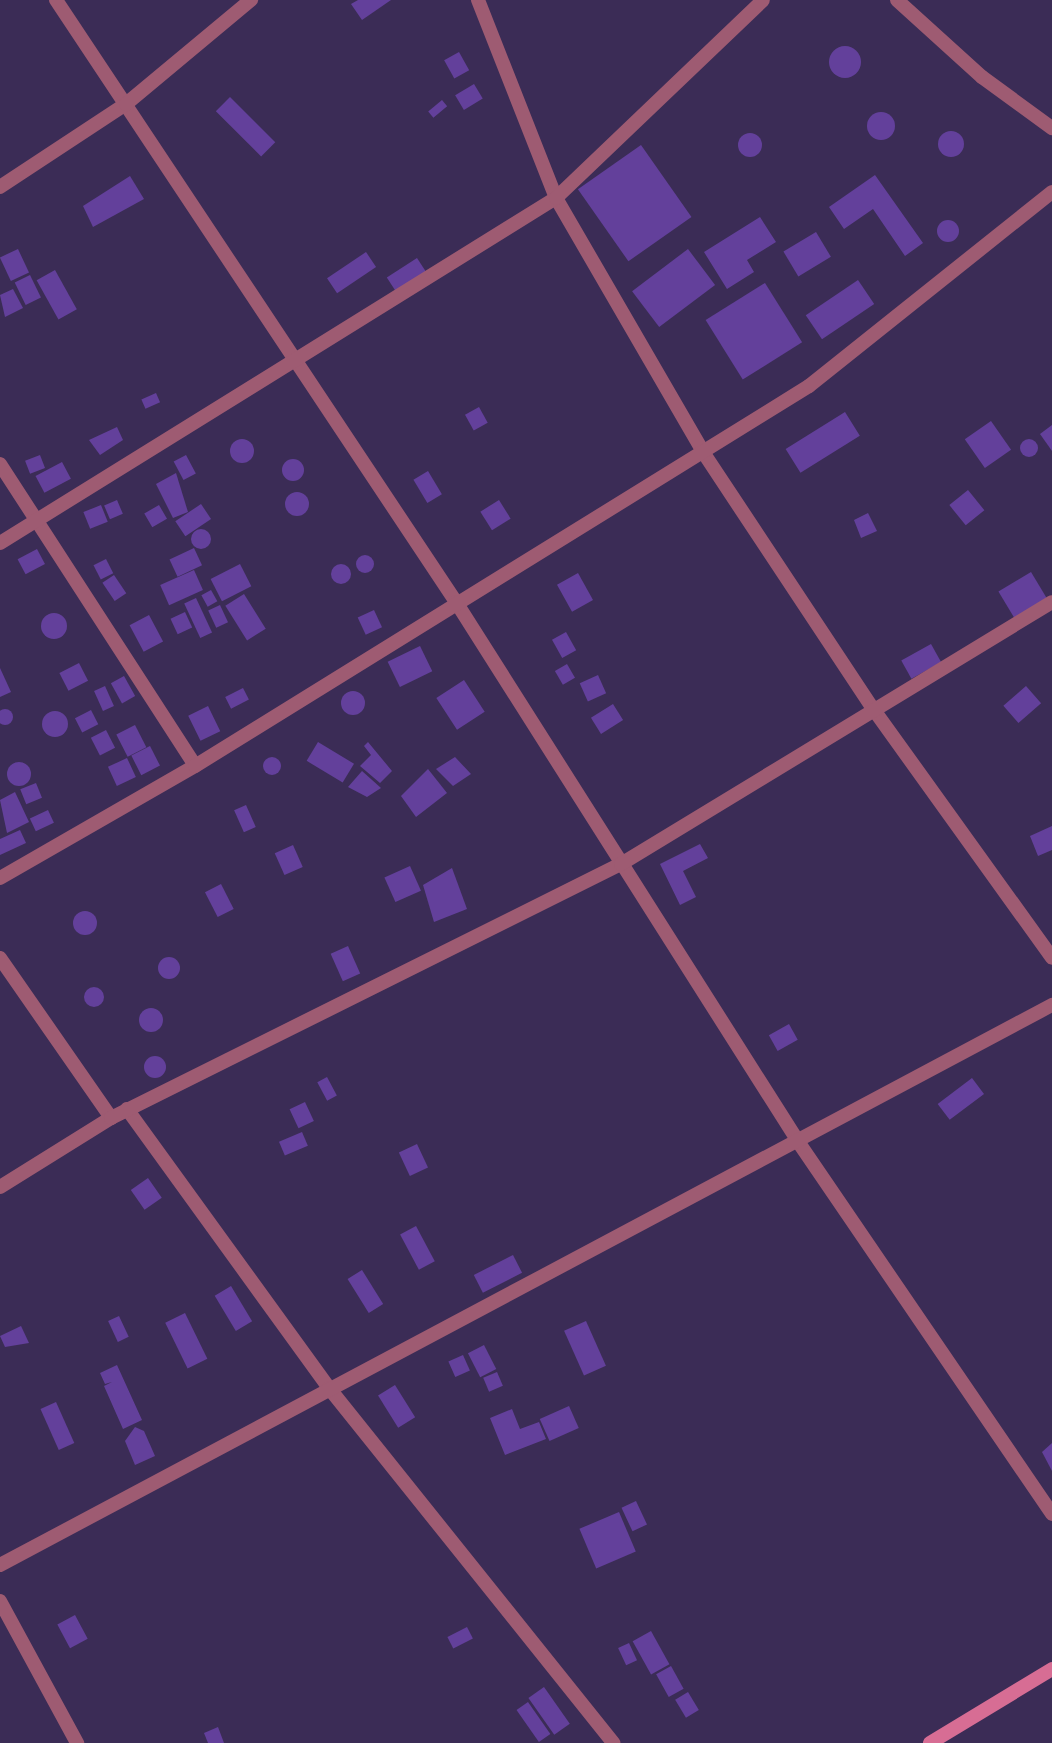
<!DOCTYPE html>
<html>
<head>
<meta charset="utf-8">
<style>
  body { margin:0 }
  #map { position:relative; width:1052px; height:1743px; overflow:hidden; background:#3b2c56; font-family:Rubik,sans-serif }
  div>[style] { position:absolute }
  .building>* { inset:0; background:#63409b; transform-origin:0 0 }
  .round { border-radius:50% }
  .street>* { height:14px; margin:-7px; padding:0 7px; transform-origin:7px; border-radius:7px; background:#9e5b72 }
  .secondary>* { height:14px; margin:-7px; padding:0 7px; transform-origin:7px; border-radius:7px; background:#d76d94 }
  span { translate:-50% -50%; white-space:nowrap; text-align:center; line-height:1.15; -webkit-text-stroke:5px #20192c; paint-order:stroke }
</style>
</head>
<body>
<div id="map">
  <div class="building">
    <i style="clip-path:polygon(358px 0,391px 0,362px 20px,351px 4px)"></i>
    <i class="round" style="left:829px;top:46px;width:32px;height:32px"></i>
    <i style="left:459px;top:52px;width:21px;height:17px;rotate:61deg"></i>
    <i style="left:474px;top:84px;width:17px;height:22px;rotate:59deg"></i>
    <i style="left:230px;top:97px;width:64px;height:20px;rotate:45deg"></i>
    <i style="left:442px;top:100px;width:8px;height:18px;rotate:50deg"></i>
    <i class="round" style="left:867px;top:112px;width:28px;height:28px"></i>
    <i class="round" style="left:938px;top:131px;width:26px;height:26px"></i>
    <i class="round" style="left:738px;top:133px;width:24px;height:24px"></i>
    <i style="left:641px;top:145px;width:88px;height:77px;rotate:55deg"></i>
    <i style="clip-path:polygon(875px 175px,923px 243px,905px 256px,873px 209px,844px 229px,829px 207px)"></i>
    <i style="clip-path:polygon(130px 176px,144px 199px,93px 227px,83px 206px)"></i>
    <i style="clip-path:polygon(760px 217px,776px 242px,747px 260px,754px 272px,727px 289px,704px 252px)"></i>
    <i class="round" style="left:937px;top:220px;width:22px;height:22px"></i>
    <i style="left:816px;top:232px;width:29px;height:38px;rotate:59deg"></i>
    <i style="left:18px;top:249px;width:26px;height:20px;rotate:65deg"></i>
    <i style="left:688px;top:249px;width:45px;height:70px;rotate:53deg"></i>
    <i style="left:366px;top:252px;width:18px;height:47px;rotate:56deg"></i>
    <i style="left:417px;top:258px;width:17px;height:36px;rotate:57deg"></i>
    <i style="left:55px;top:270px;width:45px;height:21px;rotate:61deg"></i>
    <i style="left:30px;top:275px;width:25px;height:17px;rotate:64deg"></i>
    <i style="left:858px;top:280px;width:29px;height:63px;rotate:56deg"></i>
    <i style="left:765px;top:283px;width:70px;height:70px;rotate:58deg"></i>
    <i style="clip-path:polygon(13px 289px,23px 308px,5px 317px,0 295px)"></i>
    <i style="left:156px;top:393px;width:10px;height:16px;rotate:66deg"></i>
    <i style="left:479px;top:407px;width:18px;height:16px;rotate:61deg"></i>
    <i style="left:845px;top:412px;width:28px;height:70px;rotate:58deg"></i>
    <i style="left:991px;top:421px;width:35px;height:32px;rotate:55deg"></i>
    <i style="clip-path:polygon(1052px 425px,1052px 451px,1040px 434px)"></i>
    <i style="clip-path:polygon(117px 427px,123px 440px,100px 455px,89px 440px)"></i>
    <i class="round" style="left:1020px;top:439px;width:18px;height:18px"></i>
    <i class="round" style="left:230px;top:439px;width:24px;height:24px"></i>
    <i style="left:40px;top:455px;width:14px;height:16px;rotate:69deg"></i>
    <i style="left:186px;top:455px;width:21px;height:14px;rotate:62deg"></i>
    <i class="round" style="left:282px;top:459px;width:22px;height:22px"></i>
    <i style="left:62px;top:462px;width:19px;height:30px;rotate:62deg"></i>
    <i style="left:428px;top:471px;width:27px;height:17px;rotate:59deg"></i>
    <i style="clip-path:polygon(176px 473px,188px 512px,173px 518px,156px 484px)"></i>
    <i style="left:968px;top:490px;width:26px;height:24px;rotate:51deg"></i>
    <i class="round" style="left:285px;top:492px;width:24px;height:24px"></i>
    <i style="left:117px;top:500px;width:15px;height:14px;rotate:67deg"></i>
    <i style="left:499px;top:500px;width:22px;height:22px;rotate:58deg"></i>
    <i style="left:201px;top:504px;width:18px;height:31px;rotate:56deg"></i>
    <i style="left:101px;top:505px;width:18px;height:19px;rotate:68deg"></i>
    <i style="left:159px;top:505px;width:16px;height:17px;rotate:60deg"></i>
    <i style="clip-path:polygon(868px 513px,877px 531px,861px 538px,854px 520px)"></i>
    <i class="round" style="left:191px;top:529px;width:20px;height:20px"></i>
    <i style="left:194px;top:548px;width:19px;height:27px;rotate:65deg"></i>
    <i style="left:37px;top:549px;width:17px;height:22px;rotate:62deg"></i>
    <i class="round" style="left:356px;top:555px;width:18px;height:18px"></i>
    <i style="left:106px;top:559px;width:16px;height:14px;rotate:63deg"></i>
    <i class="round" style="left:331px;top:564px;width:20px;height:20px"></i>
    <i style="left:240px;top:564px;width:25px;height:33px;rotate:63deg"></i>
    <i style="left:194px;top:570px;width:22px;height:37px;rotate:66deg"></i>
    <i style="left:1031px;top:572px;width:33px;height:38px;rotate:59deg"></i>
    <i style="left:578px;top:573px;width:31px;height:24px;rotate:61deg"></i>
    <i style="left:114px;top:575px;width:22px;height:14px;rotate:56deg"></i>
    <i style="left:211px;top:590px;width:13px;height:11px;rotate:61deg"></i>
    <i style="left:244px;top:594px;width:41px;height:22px;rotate:58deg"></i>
    <i style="left:196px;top:598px;width:38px;height:13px;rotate:65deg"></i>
    <i style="left:220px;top:605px;width:19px;height:13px;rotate:65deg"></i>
    <i style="left:374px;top:610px;width:19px;height:18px;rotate:65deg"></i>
    <i style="left:185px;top:612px;width:17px;height:16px;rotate:65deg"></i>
    <i class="round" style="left:41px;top:613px;width:26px;height:26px"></i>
    <i style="left:149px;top:615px;width:30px;height:22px;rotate:62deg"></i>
    <i style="left:566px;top:632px;width:21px;height:16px;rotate:61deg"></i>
    <i style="left:931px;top:644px;width:21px;height:34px;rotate:61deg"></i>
    <i style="left:420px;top:646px;width:28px;height:36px;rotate:64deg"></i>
    <i style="left:79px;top:663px;width:20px;height:22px;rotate:63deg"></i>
    <i style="left:567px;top:664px;width:16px;height:14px;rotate:60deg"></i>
    <i style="clip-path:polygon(0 668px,11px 692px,0 697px)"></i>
    <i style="left:598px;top:675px;width:20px;height:20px;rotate:66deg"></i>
    <i style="left:124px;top:676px;width:23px;height:15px;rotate:61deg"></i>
    <i style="left:464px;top:680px;width:38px;height:33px;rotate:57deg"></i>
    <i style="left:105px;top:686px;width:22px;height:12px;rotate:66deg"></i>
    <i style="left:1026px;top:686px;width:23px;height:30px;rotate:49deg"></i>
    <i style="left:243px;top:688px;width:13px;height:20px;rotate:63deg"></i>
    <i class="round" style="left:341px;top:691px;width:24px;height:24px"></i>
    <i style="left:613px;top:704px;width:19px;height:26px;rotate:58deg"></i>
    <i style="left:208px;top:706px;width:28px;height:22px;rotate:64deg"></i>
    <i class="round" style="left:-3px;top:709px;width:16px;height:16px"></i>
    <i style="left:91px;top:710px;width:16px;height:18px;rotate:63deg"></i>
    <i class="round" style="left:42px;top:711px;width:26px;height:26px"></i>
    <i style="left:135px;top:725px;width:25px;height:21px;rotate:63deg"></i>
    <i style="left:106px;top:730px;width:20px;height:17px;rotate:63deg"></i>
    <i style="left:318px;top:742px;width:42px;height:22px;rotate:31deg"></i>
    <i style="clip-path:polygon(368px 742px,392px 771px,380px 783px,360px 766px,371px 755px,364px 746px)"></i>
    <i style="left:150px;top:746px;width:22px;height:21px;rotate:63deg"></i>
    <i class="round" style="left:263px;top:757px;width:18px;height:18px"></i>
    <i style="clip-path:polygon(455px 757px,471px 774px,453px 786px,436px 769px)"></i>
    <i style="left:127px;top:758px;width:21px;height:21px;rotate:65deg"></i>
    <i class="round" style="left:7px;top:762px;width:24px;height:24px"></i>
    <i style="clip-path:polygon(428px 769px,447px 793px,416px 817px,401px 796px)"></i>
    <i style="clip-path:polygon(362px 771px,381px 788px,367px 797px,348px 787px)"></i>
    <i style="left:36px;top:783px;width:16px;height:17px;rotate:68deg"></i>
    <i style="clip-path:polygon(15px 792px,29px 822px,7px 833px,0 800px)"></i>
    <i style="left:246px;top:805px;width:24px;height:13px;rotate:66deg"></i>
    <i style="left:48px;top:810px;width:14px;height:20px;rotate:65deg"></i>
    <i style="clip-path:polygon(1052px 826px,1052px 850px,1038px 856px,1030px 836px)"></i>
    <i style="clip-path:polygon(20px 830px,26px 843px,0 855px,0 839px)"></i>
    <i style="clip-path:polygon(700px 844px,708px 858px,683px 871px,696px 897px,680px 905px,660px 864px)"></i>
    <i style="left:293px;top:845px;width:24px;height:20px;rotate:66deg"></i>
    <i style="left:410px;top:866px;width:27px;height:28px;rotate:66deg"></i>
    <i style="clip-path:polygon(452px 868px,467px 909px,434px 922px,423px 885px)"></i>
    <i style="left:221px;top:884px;width:28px;height:18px;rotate:63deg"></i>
    <i class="round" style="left:73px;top:911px;width:24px;height:24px"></i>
    <i style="left:348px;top:946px;width:30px;height:19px;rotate:66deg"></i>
    <i class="round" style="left:158px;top:957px;width:22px;height:22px"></i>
    <i class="round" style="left:84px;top:987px;width:20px;height:20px"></i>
    <i class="round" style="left:139px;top:1008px;width:24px;height:24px"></i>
    <i style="left:789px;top:1024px;width:18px;height:23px;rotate:61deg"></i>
    <i class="round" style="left:144px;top:1056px;width:22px;height:22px"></i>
    <i style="left:327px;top:1077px;width:21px;height:11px;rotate:62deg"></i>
    <i style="left:972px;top:1078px;width:20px;height:43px;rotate:53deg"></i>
    <i style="left:305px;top:1102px;width:21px;height:17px;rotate:65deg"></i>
    <i style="left:302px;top:1132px;width:15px;height:25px;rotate:67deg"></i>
    <i style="left:417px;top:1144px;width:26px;height:20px;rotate:65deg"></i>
    <i style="left:148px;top:1178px;width:24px;height:21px;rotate:55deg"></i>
    <i style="left:416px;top:1226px;width:40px;height:18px;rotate:62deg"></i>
    <i style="left:513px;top:1255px;width:20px;height:44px;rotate:63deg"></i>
    <i style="left:362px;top:1270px;width:40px;height:17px;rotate:58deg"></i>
    <i style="left:231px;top:1286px;width:41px;height:19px;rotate:59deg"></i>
    <i style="left:185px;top:1313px;width:51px;height:22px;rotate:64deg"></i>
    <i style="left:119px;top:1316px;width:23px;height:12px;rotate:65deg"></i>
    <i style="left:586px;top:1321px;width:49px;height:24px;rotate:66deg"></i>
    <i style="clip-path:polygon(21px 1326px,29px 1343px,5px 1347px,0 1336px)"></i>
    <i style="left:484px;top:1345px;width:27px;height:18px;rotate:63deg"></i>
    <i style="left:463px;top:1355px;width:17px;height:16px;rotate:66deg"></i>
    <i style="clip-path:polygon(117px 1365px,142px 1420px,123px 1429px,104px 1386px,112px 1382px,105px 1384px,100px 1373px)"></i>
    <i style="left:497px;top:1372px;width:15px;height:15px;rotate:67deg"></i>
    <i style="left:395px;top:1385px;width:38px;height:20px;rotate:58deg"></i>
    <i style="left:56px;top:1402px;width:45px;height:17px;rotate:66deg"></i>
    <i style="left:569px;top:1406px;width:24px;height:32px;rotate:66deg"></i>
    <i style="clip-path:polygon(512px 1409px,520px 1429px,539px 1422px,546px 1439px,505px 1455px,490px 1418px)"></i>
    <i style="clip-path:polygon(135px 1427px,144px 1431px,155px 1456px,135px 1465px,125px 1441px)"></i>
    <i style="clip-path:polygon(1052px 1443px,1052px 1471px,1042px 1452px)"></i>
    <i style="left:636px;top:1501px;width:26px;height:16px;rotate:65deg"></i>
    <i style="left:619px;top:1512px;width:43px;height:43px;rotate:67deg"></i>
    <i style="left:75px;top:1615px;width:27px;height:20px;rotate:62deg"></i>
    <i style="left:467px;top:1627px;width:13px;height:22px;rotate:63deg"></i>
    <i style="left:651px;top:1631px;width:38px;height:21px;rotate:61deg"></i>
    <i style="left:629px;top:1643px;width:19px;height:12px;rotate:65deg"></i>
    <i style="left:671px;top:1666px;width:26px;height:17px;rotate:61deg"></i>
    <i style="left:544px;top:1687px;width:45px;height:19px;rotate:55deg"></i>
    <i style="left:688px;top:1692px;width:21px;height:15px;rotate:59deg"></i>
    <i style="left:528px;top:1702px;width:39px;height:14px;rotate:55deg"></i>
    <i style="clip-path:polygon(218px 1727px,224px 1743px,208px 1743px,204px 1733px)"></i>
  </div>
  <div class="street">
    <i style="left:56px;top:0;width:723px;rotate:56.4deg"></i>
    <i style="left:456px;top:602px;width:641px;rotate:57.62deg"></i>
    <i style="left:799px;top:1143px;width:449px;rotate:55.7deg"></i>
    <i style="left:478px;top:0;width:213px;rotate:68.5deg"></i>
    <i style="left:556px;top:198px;width:293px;rotate:59.9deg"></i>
    <i style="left:703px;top:452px;width:310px;rotate:56.5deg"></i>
    <i style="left:874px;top:710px;width:305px;rotate:54.3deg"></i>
    <i style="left:897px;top:0;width:115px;rotate:42.2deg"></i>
    <i style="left:982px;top:77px;width:87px;rotate:36.1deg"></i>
    <i style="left:0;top:187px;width:151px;rotate:-33.4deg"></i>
    <i style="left:126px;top:104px;width:163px;rotate:-39.8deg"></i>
    <i style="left:0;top:464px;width:359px;rotate:57.1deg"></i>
    <i style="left:0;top:543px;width:654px;rotate:-31.82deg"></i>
    <i style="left:556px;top:198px;width:286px;rotate:-43.7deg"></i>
    <i style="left:0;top:878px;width:225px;rotate:-29.9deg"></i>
    <i style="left:195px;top:766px;width:722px;rotate:-31.75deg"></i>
    <i style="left:809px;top:386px;width:311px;rotate:-38.6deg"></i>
    <i style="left:0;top:958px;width:195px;rotate:55.2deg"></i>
    <i style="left:127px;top:1109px;width:344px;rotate:54.1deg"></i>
    <i style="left:329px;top:1388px;width:455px;rotate:51.3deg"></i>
    <i style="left:0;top:1187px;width:131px;rotate:-31.9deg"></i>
    <i style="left:111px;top:1118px;width:570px;rotate:-26.48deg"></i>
    <i style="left:621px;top:864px;width:504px;rotate:-31.29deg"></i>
    <i style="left:0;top:1565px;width:1192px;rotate:-28.03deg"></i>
    <i style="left:0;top:1601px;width:162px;rotate:61.5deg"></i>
  </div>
  <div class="secondary">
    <i style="left:930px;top:1743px;width:143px;rotate:-31.2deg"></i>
  </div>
</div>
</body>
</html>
